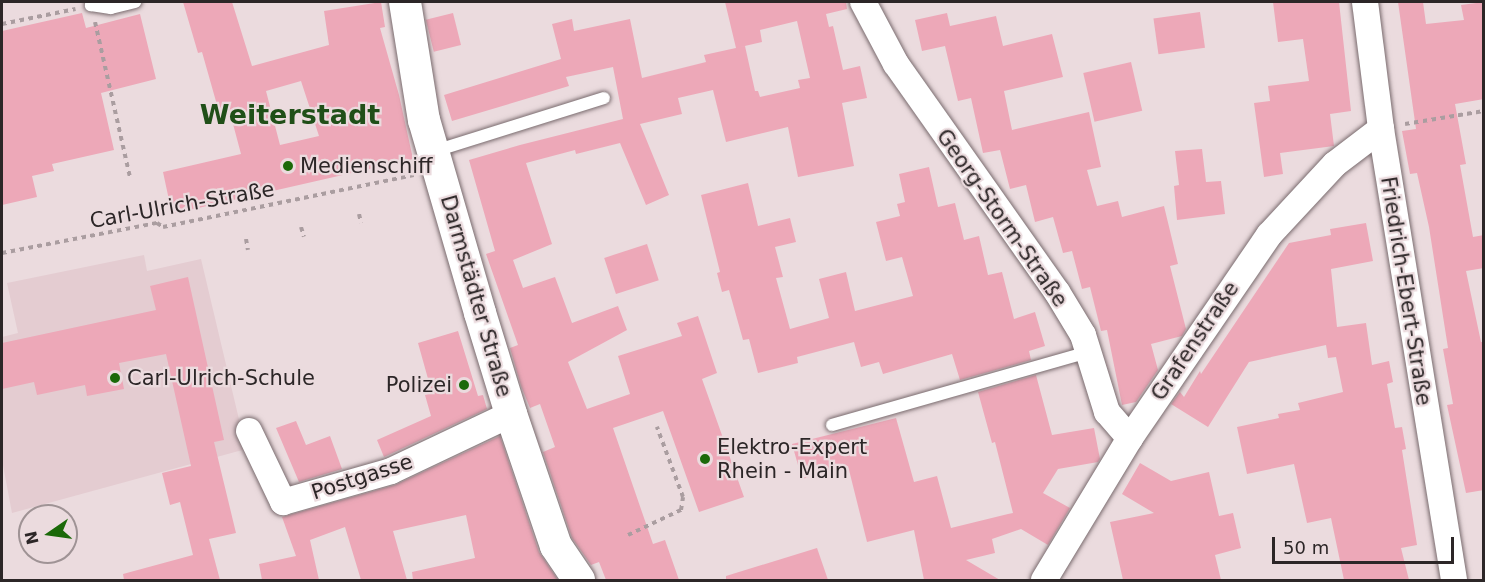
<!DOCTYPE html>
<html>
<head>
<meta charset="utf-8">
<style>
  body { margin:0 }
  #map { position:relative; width:1485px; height:582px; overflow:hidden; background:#ebdbde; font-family:"DejaVu Sans",sans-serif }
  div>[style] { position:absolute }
  .built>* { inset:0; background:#e4ccd1 }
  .building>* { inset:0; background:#eda8b8; transform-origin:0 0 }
  .path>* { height:4px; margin-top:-2px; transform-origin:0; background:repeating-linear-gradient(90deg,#aa9da0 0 4.5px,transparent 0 9px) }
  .roads { filter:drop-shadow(0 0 2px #796b6e) drop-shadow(0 0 2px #796b6e) }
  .service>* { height:12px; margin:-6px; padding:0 6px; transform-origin:6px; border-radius:6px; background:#fff }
  .minor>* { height:26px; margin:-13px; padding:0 13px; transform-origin:13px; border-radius:13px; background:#fff }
  .tertiary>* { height:32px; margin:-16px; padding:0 16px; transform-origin:16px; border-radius:16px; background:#fff }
  .dots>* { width:16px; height:16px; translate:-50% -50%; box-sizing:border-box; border:3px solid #ebdbde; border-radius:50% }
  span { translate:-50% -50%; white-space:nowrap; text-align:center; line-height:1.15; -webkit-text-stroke:4.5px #ebdbde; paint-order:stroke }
  .poi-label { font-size:21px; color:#2c2627 }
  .left { translate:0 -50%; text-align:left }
  .right { translate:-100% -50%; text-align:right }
  .street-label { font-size:21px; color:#2c2627 }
  .district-label { font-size:27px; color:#204f18; font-weight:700 }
  .frame { position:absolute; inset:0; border:3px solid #2c2627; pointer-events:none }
  .north { position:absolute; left:18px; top:504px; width:60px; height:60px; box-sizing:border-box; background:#ebdbde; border:2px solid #9f9395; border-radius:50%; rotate:257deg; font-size:16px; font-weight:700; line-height:24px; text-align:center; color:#2c2627 }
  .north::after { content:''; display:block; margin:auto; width:21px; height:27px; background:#1b6909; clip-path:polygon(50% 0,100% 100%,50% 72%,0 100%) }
  .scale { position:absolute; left:1272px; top:537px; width:182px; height:27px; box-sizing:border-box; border:3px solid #2c2627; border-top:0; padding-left:8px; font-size:18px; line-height:21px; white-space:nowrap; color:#2c2627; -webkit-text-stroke:4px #ebdbde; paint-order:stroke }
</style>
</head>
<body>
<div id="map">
  <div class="built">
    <i style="clip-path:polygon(144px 255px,147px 271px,201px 259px,246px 449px,12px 513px,2px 460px,2px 337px,18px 333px,7px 283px)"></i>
  </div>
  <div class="building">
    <i style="clip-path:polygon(evenodd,183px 2px,232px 2px,252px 66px,329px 45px,324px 11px,381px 2px,385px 27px,380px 28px,399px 95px,413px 159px,172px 214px,163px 172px,241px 154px,229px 109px,219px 112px,202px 52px,198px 53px,183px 2px,301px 81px,319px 136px,280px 145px,266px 91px,301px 81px)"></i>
    <i style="clip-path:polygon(725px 2px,846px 2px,847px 9px,826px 14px,829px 27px,833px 26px,843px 70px,860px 66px,867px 98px,842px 103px,854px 166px,798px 177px,788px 127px,726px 142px,713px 90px,678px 98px,682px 114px,640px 124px,669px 195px,646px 205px,620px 143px,576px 154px,575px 150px,526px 163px,552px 244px,513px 260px,523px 288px,555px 277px,572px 323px,618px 306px,627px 330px,568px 362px,587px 409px,630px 394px,618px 356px,682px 336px,677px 323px,698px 316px,717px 373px,702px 379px,744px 497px,699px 512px,663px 411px,613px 428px,653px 544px,665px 540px,679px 580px,606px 580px,599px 562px,591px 565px,572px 538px,543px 452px,555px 447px,540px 404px,530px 408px,521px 386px,510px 348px,518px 345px,486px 254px,495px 251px,469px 160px,520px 145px,623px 119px,613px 67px,566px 77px,569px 86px,452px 121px,444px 95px,561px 59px,552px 24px,572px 19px,574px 31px,630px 19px,642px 78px,706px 62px,704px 55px,745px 46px,755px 91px,758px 91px,760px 97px,800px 88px,798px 80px,810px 78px,797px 21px,760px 30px,762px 42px,736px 48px)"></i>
    <i style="clip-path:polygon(1273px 2px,1339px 2px,1351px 111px,1330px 114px,1334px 146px,1280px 153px,1283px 174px,1264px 177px,1254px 103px,1270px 101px,1268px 86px,1309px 81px,1303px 39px,1278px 42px)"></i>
    <i style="clip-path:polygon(1398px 2px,1423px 2px,1426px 24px,1464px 20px,1461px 5px,1484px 2px,1484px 99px,1455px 104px,1466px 164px,1460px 165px,1473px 237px,1484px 235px,1484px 268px,1466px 271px,1481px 342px,1484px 342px,1484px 490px,1466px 493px,1447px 405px,1453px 404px,1443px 349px,1448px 348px,1429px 227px,1417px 173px,1410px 174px,1402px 131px,1416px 129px)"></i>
    <i style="left:1200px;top:12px;width:36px;height:47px;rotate:82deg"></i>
    <i style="clip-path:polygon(82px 13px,86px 28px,140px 14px,156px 79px,101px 93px,114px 150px,52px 164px,54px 171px,32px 176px,37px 197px,2px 205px,2px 31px)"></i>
    <i style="left:453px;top:13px;width:33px;height:28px;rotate:76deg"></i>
    <i style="clip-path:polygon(947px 13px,950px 26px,996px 16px,1003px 46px,1052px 34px,1063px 77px,1004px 91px,1012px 130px,1089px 112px,1101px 167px,1087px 170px,1097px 206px,1118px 201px,1122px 217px,1164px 206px,1178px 264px,1170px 266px,1186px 329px,1182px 336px,1151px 344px,1158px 370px,1136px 402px,1122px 405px,1107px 330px,1101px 331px,1090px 287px,1082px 289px,1072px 251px,1063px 253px,1053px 217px,1035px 222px,1026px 185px,1010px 189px,1000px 150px,983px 153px,971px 98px,958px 101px,945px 46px,922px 51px,915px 20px)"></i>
    <i style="left:1131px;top:62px;width:50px;height:49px;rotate:77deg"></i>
    <i style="clip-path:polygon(1202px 149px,1206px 182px,1221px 181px,1225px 214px,1177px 220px,1174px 186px,1179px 185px,1175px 151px)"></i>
    <i style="clip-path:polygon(929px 167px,938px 207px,955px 203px,964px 240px,979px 236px,988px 275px,1002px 272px,1014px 319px,1035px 312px,1045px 346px,1029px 351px,1031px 360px,960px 380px,952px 354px,883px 374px,879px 362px,861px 367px,854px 342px,797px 357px,798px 363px,758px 373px,749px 339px,743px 340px,729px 290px,722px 292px,717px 273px,720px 272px,701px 195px,748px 183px,758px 226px,790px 218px,796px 242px,775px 247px,783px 277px,776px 278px,790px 329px,829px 318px,819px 279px,846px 272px,855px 311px,913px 296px,902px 257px,886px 261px,876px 222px,900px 216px,897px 204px,905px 202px,899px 174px)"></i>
    <i style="clip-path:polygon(1366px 223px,1373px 261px,1331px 269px,1337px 327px,1366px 323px,1372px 365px,1389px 361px,1393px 382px,1387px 384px,1395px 428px,1402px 427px,1406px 449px,1402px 450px,1417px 545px,1401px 548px,1409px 580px,1344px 580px,1331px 518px,1307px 523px,1294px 464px,1247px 474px,1237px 427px,1279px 418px,1278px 414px,1300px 410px,1298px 403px,1343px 392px,1336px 357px,1328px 358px,1326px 345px,1249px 362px,1208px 427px,1171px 404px,1180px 392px,1184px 397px,1200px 371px,1201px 374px,1289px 243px,1331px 235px,1330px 229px)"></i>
    <i style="left:647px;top:244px;width:38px;height:45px;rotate:72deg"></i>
    <i style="clip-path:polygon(188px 277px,224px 440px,214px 442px,236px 533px,209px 539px,220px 580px,124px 580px,123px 574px,193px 555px,180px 502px,170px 505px,162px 473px,191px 466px,166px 354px,119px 363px,124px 389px,87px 396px,85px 385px,37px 395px,34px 382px,2px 389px,2px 343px,156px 310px,150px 286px)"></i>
    <i style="clip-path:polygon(458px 331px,478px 396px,483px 395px,487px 409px,384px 457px,377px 440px,431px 416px,425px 395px,432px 393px,418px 343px)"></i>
    <i style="clip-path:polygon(1036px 375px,1052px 435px,1094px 428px,1100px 459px,1098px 462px,1058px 469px,1043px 493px,1070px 508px,1048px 545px,1021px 529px,992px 539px,995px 553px,966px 560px,1000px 580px,924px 580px,914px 530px,867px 542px,848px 466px,802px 479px,792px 444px,896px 418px,914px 482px,937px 476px,951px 528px,1008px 514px,1013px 513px,995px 442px,992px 443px,978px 392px)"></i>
    <i style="clip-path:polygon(296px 421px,306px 445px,330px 436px,342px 469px,299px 482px,276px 428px)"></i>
    <i style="clip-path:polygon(500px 436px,539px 552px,558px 580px,413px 580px,412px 572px,475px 558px,466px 515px,393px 531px,407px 580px,361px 580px,345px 527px,310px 540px,319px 580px,262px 580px,259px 564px,296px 556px,282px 517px,395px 485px)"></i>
    <i style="clip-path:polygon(1140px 463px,1171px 481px,1209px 472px,1219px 516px,1233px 513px,1241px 548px,1215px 555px,1221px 580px,1123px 580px,1110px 522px,1154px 513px,1122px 494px)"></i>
    <i style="clip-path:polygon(817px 548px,828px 580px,726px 580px,726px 576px)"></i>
  </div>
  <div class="path">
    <i style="left:95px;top:22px;width:159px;rotate:77.3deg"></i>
    <i style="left:2px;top:24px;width:75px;rotate:-11.6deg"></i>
    <i style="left:1405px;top:124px;width:80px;rotate:-9.3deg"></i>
    <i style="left:359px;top:214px;width:9px;rotate:77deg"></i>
    <i style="left:301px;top:227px;width:10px;rotate:73deg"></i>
    <i style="left:246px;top:239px;width:11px;rotate:80deg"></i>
    <i style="left:2px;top:253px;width:158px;rotate:-11deg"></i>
    <i style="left:157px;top:223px;width:7px;rotate:34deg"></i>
    <i style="left:163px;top:227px;width:256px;rotate:-11.7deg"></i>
    <i style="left:628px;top:535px;width:59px;rotate:-25.3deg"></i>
    <i style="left:681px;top:510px;width:13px;rotate:-81deg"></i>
    <i style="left:683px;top:497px;width:75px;rotate:-110.4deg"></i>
  </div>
  <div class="roads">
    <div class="service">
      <i style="left:93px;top:2px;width:4px;rotate:124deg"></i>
      <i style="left:91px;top:5px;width:20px;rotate:9deg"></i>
      <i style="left:111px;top:8px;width:25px;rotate:-14deg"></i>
      <i style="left:435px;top:151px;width:177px;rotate:-17.4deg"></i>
      <i style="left:832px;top:425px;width:266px;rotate:-15.9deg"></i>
    </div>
    <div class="minor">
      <i style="left:863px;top:2px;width:70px;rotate:62deg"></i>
      <i style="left:896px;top:64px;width:279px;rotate:54.8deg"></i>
      <i style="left:1057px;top:292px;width:50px;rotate:58.8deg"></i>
      <i style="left:1083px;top:335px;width:81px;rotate:72.7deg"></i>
      <i style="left:1107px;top:412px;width:35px;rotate:49deg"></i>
      <i style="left:1365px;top:2px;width:128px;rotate:82.8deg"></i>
      <i style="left:1381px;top:129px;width:457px;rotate:80.8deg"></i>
      <i style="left:249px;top:431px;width:79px;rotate:64.4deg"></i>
      <i style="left:283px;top:502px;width:112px;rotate:-16deg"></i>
      <i style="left:391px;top:471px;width:133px;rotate:-25.4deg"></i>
      <i style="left:1044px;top:580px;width:166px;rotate:-58.8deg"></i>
      <i style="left:1130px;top:438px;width:246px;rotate:-55.6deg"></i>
      <i style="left:1269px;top:235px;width:97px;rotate:-47.1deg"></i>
      <i style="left:1335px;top:164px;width:58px;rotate:-37.3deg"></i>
    </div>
    <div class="tertiary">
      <i style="left:405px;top:2px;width:120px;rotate:80.9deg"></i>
      <i style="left:424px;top:120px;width:201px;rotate:73.8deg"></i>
      <i style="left:480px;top:313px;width:106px;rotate:72.9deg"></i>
      <i style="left:511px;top:414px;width:139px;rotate:71.2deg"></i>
      <i style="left:556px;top:546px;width:41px;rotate:55.9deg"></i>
    </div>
  </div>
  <div class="dots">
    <i style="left:288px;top:166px;background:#1b6909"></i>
    <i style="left:115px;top:378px;background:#1b6909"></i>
    <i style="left:464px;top:385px;background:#1b6909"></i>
    <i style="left:705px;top:459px;background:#1b6909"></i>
  </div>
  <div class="poi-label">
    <span class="left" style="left:300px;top:166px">Medienschiff</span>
    <span class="left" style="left:127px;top:378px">Carl-Ulrich-Schule</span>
    <span class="right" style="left:452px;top:385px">Polizei</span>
    <span class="left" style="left:717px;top:459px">Elektro-Expert<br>Rhein - Main</span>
  </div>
  <div class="street-label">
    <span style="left:182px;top:205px;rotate:-10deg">Carl-Ulrich-Straße</span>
    <span style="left:1002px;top:218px;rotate:55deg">Georg-Storm-Straße</span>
    <span style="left:1406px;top:291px;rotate:81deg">Friedrich-Ebert-Straße</span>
    <span style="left:476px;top:296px;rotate:74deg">Darmstädter Straße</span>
    <span style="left:1195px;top:341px;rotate:-56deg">Grafenstraße</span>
    <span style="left:362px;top:477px;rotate:-18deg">Postgasse</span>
  </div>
  <div class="district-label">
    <span style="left:290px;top:115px">Weiterstadt</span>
  </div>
  <div class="frame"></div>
  <div class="north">N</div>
  <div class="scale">50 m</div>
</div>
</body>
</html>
